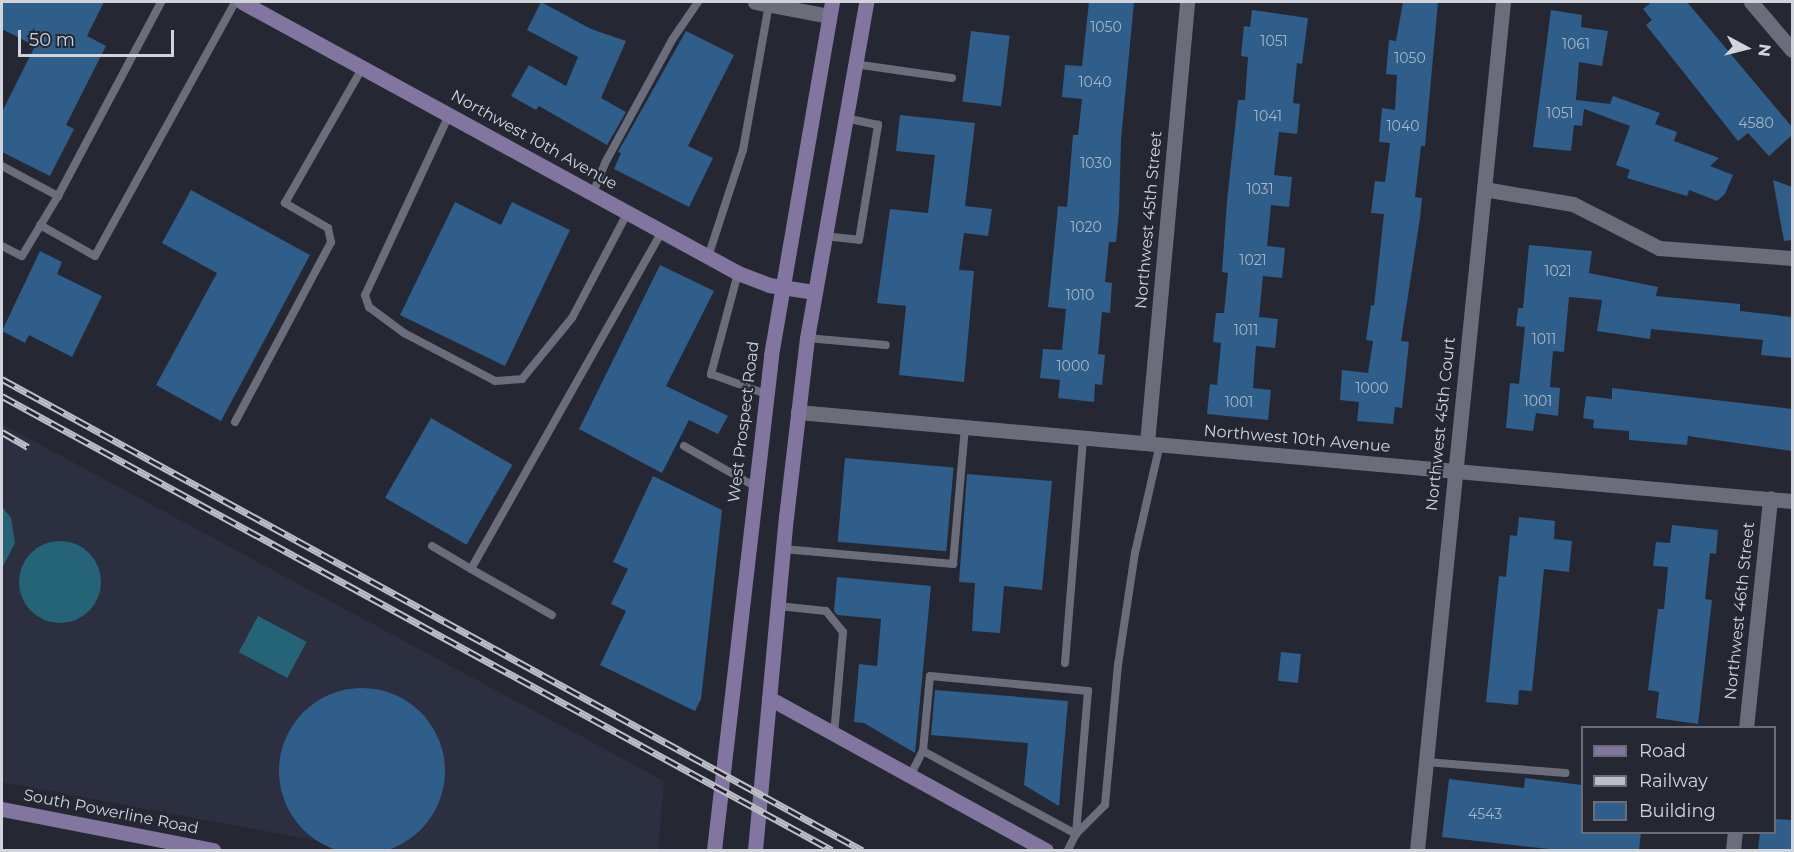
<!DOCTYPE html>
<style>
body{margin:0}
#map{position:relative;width:1794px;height:852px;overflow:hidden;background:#252832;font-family:Montserrat,sans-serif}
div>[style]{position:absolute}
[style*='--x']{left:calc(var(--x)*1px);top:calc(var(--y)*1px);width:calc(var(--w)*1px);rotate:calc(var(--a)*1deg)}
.built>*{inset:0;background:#2b2f3f}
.water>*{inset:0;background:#256476;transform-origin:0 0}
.round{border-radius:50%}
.building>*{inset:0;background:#2e5e89;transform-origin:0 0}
.lane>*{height:8px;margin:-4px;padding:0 4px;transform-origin:4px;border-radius:4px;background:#6b6e7a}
.street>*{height:15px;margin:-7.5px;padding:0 7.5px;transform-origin:7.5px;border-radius:7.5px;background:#6b6e7a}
.secondary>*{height:15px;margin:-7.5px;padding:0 7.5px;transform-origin:7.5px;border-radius:7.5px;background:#8276a0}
.rail>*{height:7px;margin-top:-3.5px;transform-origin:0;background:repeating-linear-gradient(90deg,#252832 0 14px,#bdbfc6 0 28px);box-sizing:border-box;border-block:2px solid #bdbfc6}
span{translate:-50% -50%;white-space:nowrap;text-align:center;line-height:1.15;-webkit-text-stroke:4.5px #252832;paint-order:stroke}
.number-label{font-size:14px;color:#a9b6c6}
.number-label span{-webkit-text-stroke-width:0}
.street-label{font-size:16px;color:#d2d4db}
.frame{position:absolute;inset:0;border:3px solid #d2d4db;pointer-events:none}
.legend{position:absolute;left:1581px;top:726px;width:195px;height:108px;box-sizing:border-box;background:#252832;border:2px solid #6a6d76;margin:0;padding:8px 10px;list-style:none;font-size:18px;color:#d2d4db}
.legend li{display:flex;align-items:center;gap:12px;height:30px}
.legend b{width:30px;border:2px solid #6a6d76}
.north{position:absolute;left:1716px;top:18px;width:60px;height:60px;-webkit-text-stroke:4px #252832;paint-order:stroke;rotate:97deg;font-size:16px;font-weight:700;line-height:24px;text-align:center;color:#d2d4db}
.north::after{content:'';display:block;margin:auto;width:21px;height:27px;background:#d2d4db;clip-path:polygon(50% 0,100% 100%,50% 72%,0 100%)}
.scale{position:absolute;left:18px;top:30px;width:156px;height:27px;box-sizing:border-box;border:3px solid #d2d4db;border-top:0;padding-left:8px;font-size:18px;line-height:21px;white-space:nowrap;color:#d2d4db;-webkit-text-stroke:4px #252832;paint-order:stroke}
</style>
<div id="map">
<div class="built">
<i style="clip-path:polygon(2px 424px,664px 781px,658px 850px,366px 850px,2px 782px)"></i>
</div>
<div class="water">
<i style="clip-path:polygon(2px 507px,11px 518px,15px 543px,2px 568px)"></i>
<i class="round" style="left:19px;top:541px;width:82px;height:82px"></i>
<i style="left:258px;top:616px;width:55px;height:41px;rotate:28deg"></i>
</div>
<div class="building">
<i style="clip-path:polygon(2px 2px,104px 2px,87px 36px,106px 46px,66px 125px,74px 129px,50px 176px,2px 152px,2px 112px,35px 46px,2px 29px)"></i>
<i style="clip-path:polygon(541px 2px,591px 29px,626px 41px,601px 98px,626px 112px,607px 145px,539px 106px,536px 110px,511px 96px,529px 65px,566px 86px,578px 57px,527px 30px)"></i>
<i style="clip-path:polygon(1089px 2px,1134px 2px,1121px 139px,1119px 212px,1116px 242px,1109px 242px,1105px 282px,1112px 283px,1110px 313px,1102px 312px,1098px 354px,1105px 355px,1102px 385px,1095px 384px,1094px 402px,1058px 398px,1060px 380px,1040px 378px,1043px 349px,1062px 350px,1066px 309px,1048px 307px,1058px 206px,1067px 207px,1073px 135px,1078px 135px,1082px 99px,1062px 97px,1065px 65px,1082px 66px)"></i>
<i style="clip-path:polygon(1403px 2px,1438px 2px,1425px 146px,1421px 146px,1415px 197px,1422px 198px,1420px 218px,1401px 341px,1409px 342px,1402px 408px,1395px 407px,1393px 424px,1357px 421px,1359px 402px,1340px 400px,1342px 370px,1368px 373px,1373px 341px,1366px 340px,1371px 305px,1374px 306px,1384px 214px,1371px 213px,1375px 181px,1385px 182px,1390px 143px,1379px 142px,1382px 108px,1395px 110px,1397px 75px,1386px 74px,1389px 40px,1396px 41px)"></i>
<i style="clip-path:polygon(1652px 2px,1687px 2px,1792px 127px,1792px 135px,1769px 156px,1748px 133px,1738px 141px,1646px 25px,1652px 20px,1643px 9px)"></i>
<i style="clip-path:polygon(1252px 10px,1308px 18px,1302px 64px,1297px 63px,1293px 103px,1300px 104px,1297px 134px,1279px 132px,1274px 175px,1292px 177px,1289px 207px,1271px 205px,1267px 246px,1285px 248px,1282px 278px,1263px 276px,1259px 317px,1278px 319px,1275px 348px,1256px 346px,1253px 388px,1271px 390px,1268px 420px,1207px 414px,1210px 384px,1217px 385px,1221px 343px,1213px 342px,1216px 313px,1224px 313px,1228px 273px,1222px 272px,1227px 201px,1238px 100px,1245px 100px,1248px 57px,1241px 56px,1244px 26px,1250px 27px)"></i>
<i style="clip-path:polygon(1551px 10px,1582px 15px,1581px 27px,1608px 31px,1602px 66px,1579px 62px,1576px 100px,1610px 104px,1613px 96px,1660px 113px,1655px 124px,1677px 132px,1674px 141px,1719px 158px,1710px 166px,1733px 175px,1725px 194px,1717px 201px,1689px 190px,1687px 196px,1627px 178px,1630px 170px,1616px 165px,1630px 126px,1584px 109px,1582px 126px,1574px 125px,1571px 151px,1533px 147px)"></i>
<i style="clip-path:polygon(686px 31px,734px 55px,688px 146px,713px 158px,689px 207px,614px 169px,621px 153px,618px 152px)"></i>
<i style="left:971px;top:31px;width:39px;height:71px;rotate:7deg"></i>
<i style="clip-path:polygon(900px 115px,975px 123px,965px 206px,992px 209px,988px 236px,964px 233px,959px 270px,974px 271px,964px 382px,899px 375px,906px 306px,877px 303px,890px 209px,928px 213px,935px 155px,896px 151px)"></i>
<i style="clip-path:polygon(1773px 180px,1792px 187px,1792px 240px,1784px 241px)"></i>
<i style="clip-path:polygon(191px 190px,310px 255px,221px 421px,156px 385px,217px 273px,162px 243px)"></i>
<i style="clip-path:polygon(455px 202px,501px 225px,512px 202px,570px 230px,505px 366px,400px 315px)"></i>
<i style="clip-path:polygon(1529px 245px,1592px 251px,1589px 273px,1658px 287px,1656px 296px,1740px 304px,1740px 311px,1792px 317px,1792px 358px,1761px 355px,1763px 340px,1651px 329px,1650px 339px,1597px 331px,1602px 300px,1569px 297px,1564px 352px,1553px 351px,1550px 387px,1560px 388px,1558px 416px,1536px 413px,1533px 431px,1506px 428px,1510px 383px,1519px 384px,1525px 327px,1516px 326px,1518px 308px,1523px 308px)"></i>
<i style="clip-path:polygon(40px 251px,62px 262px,57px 274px,102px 296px,72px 357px,29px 335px,25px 343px,2px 331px)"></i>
<i style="clip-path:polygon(660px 265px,714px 291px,666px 386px,728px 416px,718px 434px,689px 420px,662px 473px,579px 429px)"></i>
<i style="clip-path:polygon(1612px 388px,1792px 409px,1792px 451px,1688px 436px,1687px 445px,1629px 440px,1629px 431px,1593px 428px,1594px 420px,1583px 418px,1586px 396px,1612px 399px)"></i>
<i style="left:431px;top:418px;width:94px;height:92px;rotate:30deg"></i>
<i style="left:845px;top:458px;width:109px;height:84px;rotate:5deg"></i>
<i style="clip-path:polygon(967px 474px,1052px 481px,1042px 590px,1004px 586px,1000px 633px,972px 631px,975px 583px,959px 582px)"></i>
<i style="clip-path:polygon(653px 476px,722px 510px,701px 699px,695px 711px,600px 665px,626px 611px,611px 604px,628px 569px,613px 562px)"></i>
<i style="clip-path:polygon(1519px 517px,1555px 521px,1554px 539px,1572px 541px,1569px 572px,1544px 569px,1532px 691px,1519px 690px,1518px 705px,1486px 702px,1499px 576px,1506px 577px,1510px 535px,1517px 536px)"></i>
<i style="clip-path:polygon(1672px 525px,1718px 530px,1716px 554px,1710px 553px,1705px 599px,1712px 600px,1698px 724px,1656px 718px,1659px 692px,1648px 690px,1658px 609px,1664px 609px,1668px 567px,1653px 566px,1656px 542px,1670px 543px)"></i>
<i style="clip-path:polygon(837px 577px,931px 586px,915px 753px,864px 723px,854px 722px,859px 664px,877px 666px,881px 619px,837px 615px,834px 611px)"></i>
<i style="left:1281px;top:652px;width:20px;height:29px;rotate:6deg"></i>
<i class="round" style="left:279px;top:688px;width:166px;height:166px"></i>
<i style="clip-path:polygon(935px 690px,1068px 701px,1059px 806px,1024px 785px,1028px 743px,931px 735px)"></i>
<i style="clip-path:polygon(1525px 778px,1582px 785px,1582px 832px,1641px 832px,1639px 850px,1558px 850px,1442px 837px,1449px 779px,1524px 788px)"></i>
<i style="clip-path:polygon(1774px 819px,1792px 820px,1792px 850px,1758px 850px,1760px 832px,1774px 832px)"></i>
</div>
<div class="lane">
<i style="--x:854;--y:64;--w:99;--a:8.1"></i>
<i style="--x:449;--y:115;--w:199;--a:115"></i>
<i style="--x:365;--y:295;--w:13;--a:72"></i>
<i style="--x:369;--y:307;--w:44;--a:36.6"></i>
<i style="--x:404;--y:333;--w:103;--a:27.8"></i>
<i style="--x:495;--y:381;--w:27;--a:-4"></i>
<i style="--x:522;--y:379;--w:79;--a:-50.7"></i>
<i style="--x:572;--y:318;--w:120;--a:-62.2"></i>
<i style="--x:2;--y:166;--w:64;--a:28.2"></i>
<i style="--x:58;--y:196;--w:220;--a:-62"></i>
<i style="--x:593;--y:193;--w:32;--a:-68"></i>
<i style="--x:605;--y:163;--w:140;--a:-61.4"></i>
<i style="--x:672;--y:40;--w:46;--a:-55.6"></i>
<i style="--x:40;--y:225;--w:63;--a:29.4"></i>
<i style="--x:95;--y:256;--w:290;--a:-61.1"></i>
<i style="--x:823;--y:236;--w:36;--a:6"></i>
<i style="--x:859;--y:240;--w:117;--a:-80.6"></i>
<i style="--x:878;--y:125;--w:35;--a:-168"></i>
<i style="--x:2;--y:246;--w:22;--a:27"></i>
<i style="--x:22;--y:256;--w:70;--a:-59"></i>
<i style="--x:708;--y:257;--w:113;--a:-71.9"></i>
<i style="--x:743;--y:150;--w:148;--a:-79.9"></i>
<i style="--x:738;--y:273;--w:105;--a:105"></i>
<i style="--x:711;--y:374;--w:59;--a:20"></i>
<i style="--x:807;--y:338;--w:79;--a:5.1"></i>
<i style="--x:235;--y:422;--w:204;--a:-61.9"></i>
<i style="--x:331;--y:242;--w:14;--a:-102"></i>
<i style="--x:328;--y:228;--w:50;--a:-149.8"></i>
<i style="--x:285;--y:203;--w:157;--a:-60.2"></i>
<i style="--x:684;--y:446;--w:81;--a:29.7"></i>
<i style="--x:432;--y:546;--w:45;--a:30.5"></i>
<i style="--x:471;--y:569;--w:388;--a:-60.5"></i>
<i style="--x:783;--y:549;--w:171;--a:5"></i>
<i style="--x:953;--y:564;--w:137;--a:-85"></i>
<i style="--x:471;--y:569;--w:93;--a:29.6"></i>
<i style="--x:778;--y:606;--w:48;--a:5.9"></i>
<i style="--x:826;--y:611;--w:27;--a:51"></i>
<i style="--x:843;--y:632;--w:102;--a:95"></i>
<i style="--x:1065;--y:663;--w:225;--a:-85.4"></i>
<i style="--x:923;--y:751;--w:75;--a:-84.7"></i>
<i style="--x:930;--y:676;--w:159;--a:5.4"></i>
<i style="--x:1088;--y:691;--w:144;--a:94.8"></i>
<i style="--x:1426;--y:762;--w:140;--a:4.5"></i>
<i style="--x:910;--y:776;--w:28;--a:-63"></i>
<i style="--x:923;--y:751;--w:174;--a:28.5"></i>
<i style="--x:1076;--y:834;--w:18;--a:117"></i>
<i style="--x:1076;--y:834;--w:41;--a:-45"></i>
<i style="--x:1105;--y:805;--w:141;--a:-84.7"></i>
<i style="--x:1118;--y:665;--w:113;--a:-81.4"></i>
<i style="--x:1135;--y:553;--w:112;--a:-77.1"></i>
</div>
<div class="street">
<i style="--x:755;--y:2;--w:75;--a:10.7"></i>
<i style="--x:1751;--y:2;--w:63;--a:49.5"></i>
<i style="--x:1484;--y:189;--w:90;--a:9.6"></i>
<i style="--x:1573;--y:204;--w:97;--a:27.1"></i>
<i style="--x:1659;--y:248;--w:133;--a:4.3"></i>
<i style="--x:798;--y:412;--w:998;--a:5.12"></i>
<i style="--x:1147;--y:443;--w:443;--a:-84.8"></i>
<i style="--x:1746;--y:728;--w:231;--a:-84"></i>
<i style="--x:1417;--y:850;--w:852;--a:-84.21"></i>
<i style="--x:1733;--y:850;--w:18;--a:-84"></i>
</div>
<div class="secondary">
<i style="--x:242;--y:2;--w:565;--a:28.65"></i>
<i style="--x:738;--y:273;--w:33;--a:21"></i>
<i style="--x:769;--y:285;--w:46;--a:8.8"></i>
<i style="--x:769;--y:698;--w:316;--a:28.8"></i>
<i style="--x:2;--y:809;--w:215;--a:11"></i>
<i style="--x:714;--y:850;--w:498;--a:-83.4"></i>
<i style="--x:771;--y:355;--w:358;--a:-80.2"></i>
<i style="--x:755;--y:850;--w:334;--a:-84.7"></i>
<i style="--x:786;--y:517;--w:180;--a:-83.3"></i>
<i style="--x:807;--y:338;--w:341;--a:-80"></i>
</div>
<div class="rail">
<i style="--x:2;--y:379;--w:981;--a:28.71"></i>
<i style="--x:2;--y:396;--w:946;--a:28.68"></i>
<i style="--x:2;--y:432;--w:30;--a:30"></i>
</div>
<div class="number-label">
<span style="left:1106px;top:27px">1050</span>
<span style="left:1274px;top:41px">1051</span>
<span style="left:1576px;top:44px">1061</span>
<span style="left:1410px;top:58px">1050</span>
<span style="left:1095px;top:82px">1040</span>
<span style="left:1560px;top:113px">1051</span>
<span style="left:1268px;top:116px">1041</span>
<span style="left:1756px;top:123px">4580</span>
<span style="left:1403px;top:126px">1040</span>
<span style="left:1096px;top:163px">1030</span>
<span style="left:1260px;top:189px">1031</span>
<span style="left:1086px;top:227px">1020</span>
<span style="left:1253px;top:260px">1021</span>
<span style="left:1558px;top:271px">1021</span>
<span style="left:1080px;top:295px">1010</span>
<span style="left:1246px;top:330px">1011</span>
<span style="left:1544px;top:339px">1011</span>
<span style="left:1073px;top:366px">1000</span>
<span style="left:1372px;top:388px">1000</span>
<span style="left:1538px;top:401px">1001</span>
<span style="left:1239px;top:402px">1001</span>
<span style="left:1485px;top:814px">4543</span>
</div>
<div class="street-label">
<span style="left:534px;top:140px;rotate:29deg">Northwest 10th Avenue</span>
<span style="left:1149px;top:220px;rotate:-85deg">Northwest 45th Street</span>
<span style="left:744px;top:422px;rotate:-83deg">West Prospect Road</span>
<span style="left:1441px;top:424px;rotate:-84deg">Northwest 45th Court</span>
<span style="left:1297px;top:439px;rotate:5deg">Northwest 10th Avenue</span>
<span style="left:1740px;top:611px;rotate:-84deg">Northwest 46th Street</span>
<span style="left:111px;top:812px;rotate:11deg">South Powerline Road</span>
</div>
<div class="frame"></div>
<ul class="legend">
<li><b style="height:8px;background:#8276a0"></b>Road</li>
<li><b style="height:8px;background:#bdbfc6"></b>Railway</li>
<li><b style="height:16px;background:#2e5e89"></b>Building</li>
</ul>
<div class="north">N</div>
<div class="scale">50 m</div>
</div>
